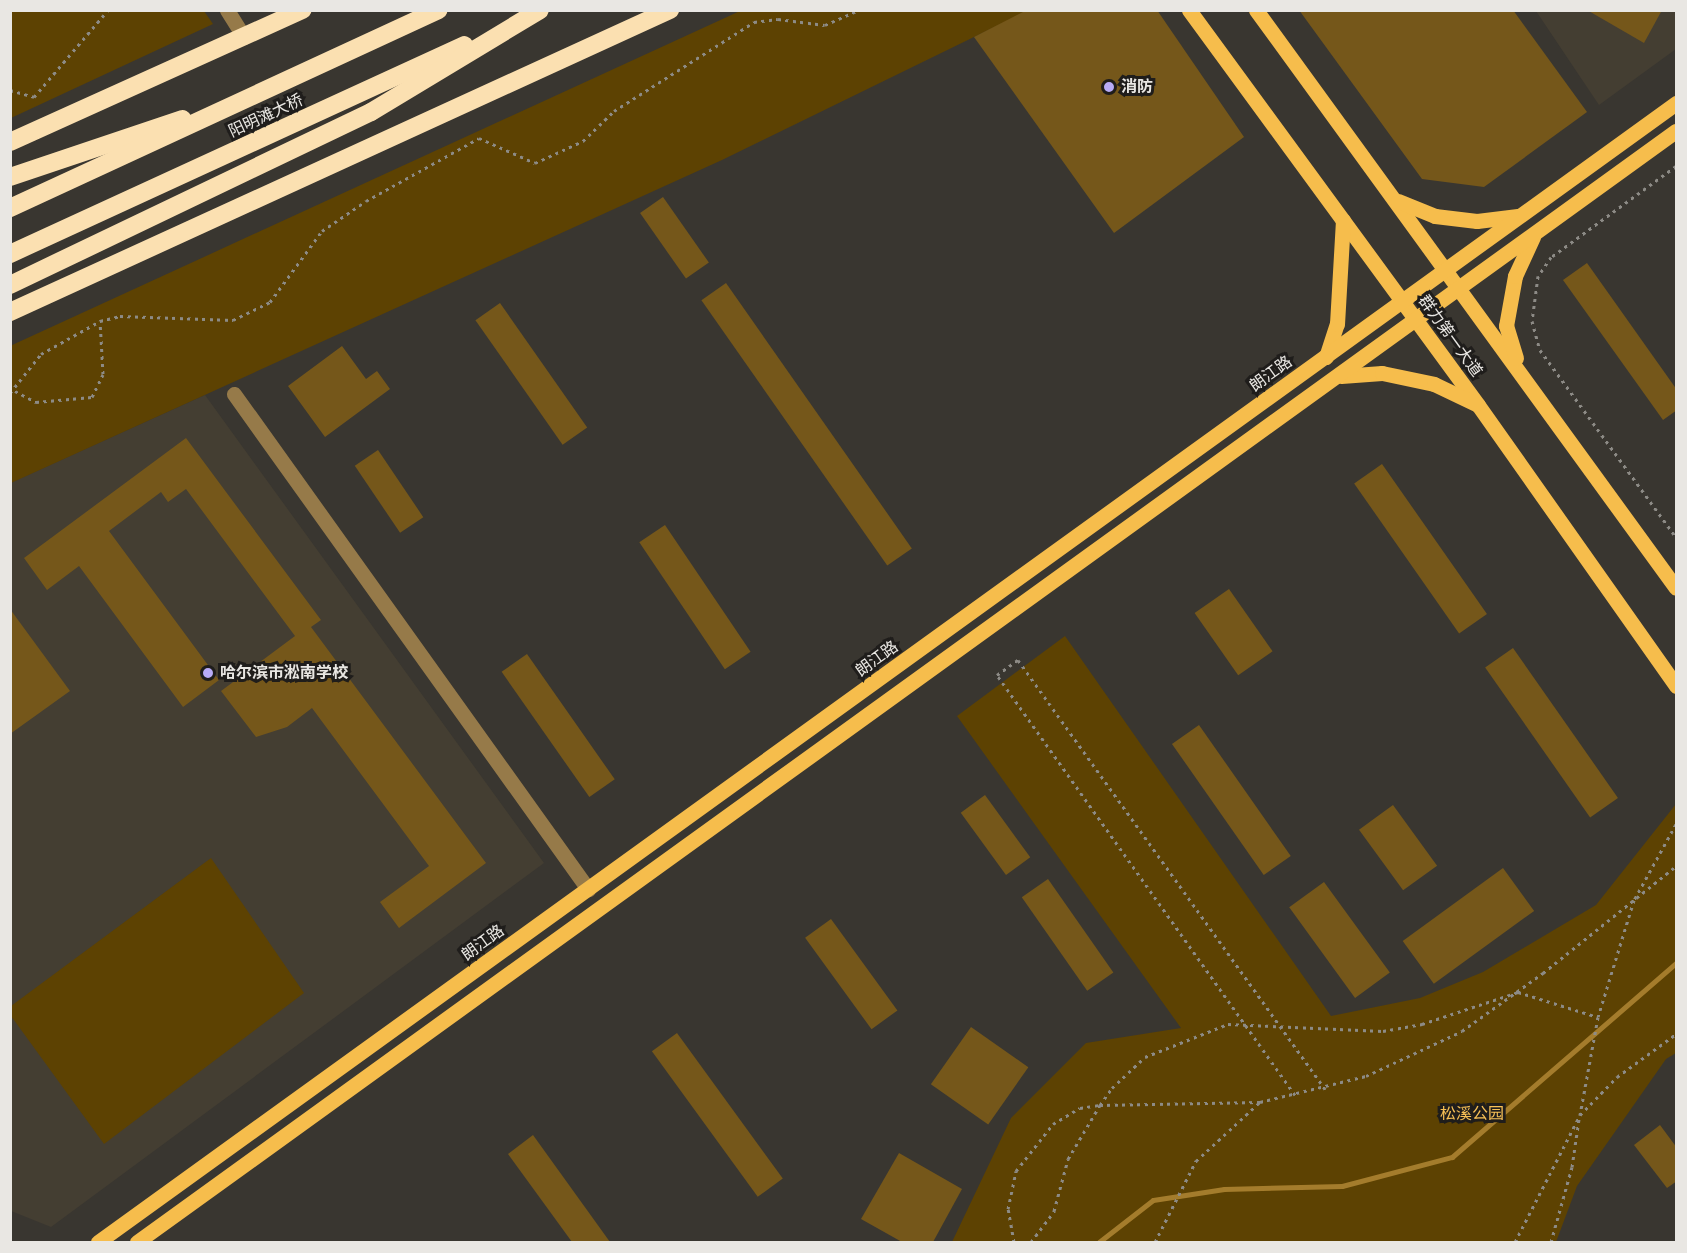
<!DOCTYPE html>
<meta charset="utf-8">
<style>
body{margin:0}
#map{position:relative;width:1687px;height:1253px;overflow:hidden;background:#393630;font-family:Figtree,"Noto Sans SC",sans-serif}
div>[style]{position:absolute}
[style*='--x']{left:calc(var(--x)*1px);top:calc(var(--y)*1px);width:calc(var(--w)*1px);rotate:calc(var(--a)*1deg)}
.built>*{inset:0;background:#443e32}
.green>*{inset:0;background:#5d4202}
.stream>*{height:5px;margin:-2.5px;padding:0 2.5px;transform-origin:2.5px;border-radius:2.5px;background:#a47c2c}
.building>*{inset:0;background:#75571a;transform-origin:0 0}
.path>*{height:3px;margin-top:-1.5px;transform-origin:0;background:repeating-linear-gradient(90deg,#8d8b86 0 3px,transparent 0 7.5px)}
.minor>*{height:15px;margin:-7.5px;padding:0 7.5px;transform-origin:7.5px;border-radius:7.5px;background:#967a49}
.major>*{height:15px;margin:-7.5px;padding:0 7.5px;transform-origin:7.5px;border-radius:7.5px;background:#f6bd4c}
.highway>*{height:18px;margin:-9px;padding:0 9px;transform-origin:9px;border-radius:9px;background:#fbe0b1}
.dots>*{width:16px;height:16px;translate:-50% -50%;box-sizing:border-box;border:3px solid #1f1d1b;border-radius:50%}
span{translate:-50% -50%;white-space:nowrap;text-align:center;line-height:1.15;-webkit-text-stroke:6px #1f1d1b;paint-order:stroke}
.poi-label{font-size:16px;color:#e9e7e3;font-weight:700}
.left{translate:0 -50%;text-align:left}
.street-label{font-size:16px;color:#e9e7e3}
.park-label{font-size:16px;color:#f7c056}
.frame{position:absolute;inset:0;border:12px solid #e9e7e3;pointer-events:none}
</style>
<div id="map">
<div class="built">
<i style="clip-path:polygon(1536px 11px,1676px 11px,1676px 49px,1599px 105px)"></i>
<i style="clip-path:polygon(205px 395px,544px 863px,51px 1227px,11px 1211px,10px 483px)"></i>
</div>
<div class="green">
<i style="clip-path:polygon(10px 11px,204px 11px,213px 24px,11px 118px)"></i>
<i style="clip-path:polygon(740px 11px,1027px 11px,722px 160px,11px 483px,10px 346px)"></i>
<i style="clip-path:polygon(1065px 636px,1331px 1016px,1420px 998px,1483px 972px,1596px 905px,1676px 804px,1676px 1053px,1666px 1059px,1577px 1186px,1556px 1242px,952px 1242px,1011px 1118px,1086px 1043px,1181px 1028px,957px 716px)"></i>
<i style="clip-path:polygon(211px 858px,304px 993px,104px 1144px,11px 1016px,11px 1006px)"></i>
</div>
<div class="stream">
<i style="--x:1099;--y:1242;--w:68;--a:-37.9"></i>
<i style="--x:1153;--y:1200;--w:72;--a:-8.8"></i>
<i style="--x:1224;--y:1189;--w:118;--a:-1.5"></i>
<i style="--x:1342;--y:1186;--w:114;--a:-14.8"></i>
<i style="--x:1452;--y:1157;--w:296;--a:-40.9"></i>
</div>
<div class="building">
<i style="clip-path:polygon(1027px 10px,1157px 10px,1244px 137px,1114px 233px,974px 37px)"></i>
<i style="clip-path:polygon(1299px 10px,1513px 10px,1587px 112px,1484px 187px,1422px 179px)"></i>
<i style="clip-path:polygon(1587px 10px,1662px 10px,1644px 43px)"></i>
<i style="left:663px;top:197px;width:80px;height:28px;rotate:55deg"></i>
<i style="clip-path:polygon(1587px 263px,1677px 390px,1677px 410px,1663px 420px,1563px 280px)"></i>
<i style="left:726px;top:283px;width:324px;height:30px;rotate:55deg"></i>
<i style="left:500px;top:303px;width:152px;height:30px;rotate:55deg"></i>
<i style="clip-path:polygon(342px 346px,366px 379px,377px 371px,390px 389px,325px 437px,288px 386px)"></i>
<i style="clip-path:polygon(186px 438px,321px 620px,311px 627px,486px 863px,399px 928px,380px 902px,429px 866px,312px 708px,287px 727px,256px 737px,221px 691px,295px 636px,186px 489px,168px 502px,161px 492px,109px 531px,219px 680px,183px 707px,79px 566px,47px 590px,24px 558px)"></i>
<i style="left:378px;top:450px;width:81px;height:28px;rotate:56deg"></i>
<i style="left:1382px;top:464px;width:183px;height:34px;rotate:55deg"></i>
<i style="left:665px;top:525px;width:153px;height:31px;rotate:56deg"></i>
<i style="left:1229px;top:589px;width:76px;height:42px;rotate:55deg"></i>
<i style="clip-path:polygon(10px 609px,70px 691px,10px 734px)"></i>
<i style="left:1513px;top:648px;width:183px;height:34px;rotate:55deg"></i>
<i style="left:527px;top:654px;width:153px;height:31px;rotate:55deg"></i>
<i style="left:1199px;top:725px;width:160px;height:33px;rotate:55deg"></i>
<i style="left:985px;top:795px;width:77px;height:30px;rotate:54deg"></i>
<i style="left:1393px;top:805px;width:75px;height:42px;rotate:54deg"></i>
<i style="left:1503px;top:868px;width:53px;height:124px;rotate:54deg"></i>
<i style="left:1048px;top:879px;width:114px;height:32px;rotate:55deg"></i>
<i style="left:1324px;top:882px;width:112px;height:43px;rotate:54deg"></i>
<i style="left:831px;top:919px;width:113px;height:32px;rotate:54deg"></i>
<i style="left:971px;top:1027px;width:70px;height:70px;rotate:35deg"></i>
<i style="left:677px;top:1033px;width:180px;height:31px;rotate:54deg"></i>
<i style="clip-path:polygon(1660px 1125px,1677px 1148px,1677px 1181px,1667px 1188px,1634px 1145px)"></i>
<i style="clip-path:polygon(533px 1135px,610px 1242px,572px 1242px,508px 1154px)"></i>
<i style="clip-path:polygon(899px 1153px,962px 1189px,933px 1242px,902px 1242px,861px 1219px)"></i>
</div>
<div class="path">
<i style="--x:10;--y:90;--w:25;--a:16"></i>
<i style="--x:34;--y:97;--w:114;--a:-49.6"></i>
<i style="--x:1676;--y:166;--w:155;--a:143.9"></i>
<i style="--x:1551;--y:257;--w:23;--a:124"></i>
<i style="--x:1538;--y:276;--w:45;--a:97.6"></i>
<i style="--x:1532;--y:321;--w:30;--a:75"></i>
<i style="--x:1540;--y:350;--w:231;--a:54"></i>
<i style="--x:15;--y:391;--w:24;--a:28"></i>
<i style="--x:36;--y:402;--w:56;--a:-5.1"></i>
<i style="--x:92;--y:397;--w:25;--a:-64"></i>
<i style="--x:103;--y:374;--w:53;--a:-93.2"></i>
<i style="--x:10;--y:393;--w:50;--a:-51.5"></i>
<i style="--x:41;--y:354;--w:68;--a:-29.2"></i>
<i style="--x:100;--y:321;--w:21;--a:-14"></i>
<i style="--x:120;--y:316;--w:113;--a:2"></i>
<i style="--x:233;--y:320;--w:41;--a:-25.9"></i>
<i style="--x:270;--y:302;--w:88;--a:-53.8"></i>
<i style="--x:322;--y:231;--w:53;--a:-34.3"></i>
<i style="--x:366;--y:201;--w:129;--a:-29.1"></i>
<i style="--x:479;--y:138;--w:61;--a:24.1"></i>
<i style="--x:535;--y:163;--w:53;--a:-24.6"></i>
<i style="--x:583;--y:141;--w:43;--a:-44.1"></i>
<i style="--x:614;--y:111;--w:166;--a:-32.4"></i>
<i style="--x:754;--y:22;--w:24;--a:-7"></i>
<i style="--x:778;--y:19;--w:47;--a:7.3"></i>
<i style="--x:825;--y:25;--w:36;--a:-24"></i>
<i style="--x:1676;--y:824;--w:87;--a:118.9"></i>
<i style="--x:1634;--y:900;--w:122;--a:107.1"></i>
<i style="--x:1598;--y:1017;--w:100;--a:100.4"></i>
<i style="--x:1580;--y:1115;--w:53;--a:-45.8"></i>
<i style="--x:1617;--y:1077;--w:73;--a:-36.1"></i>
<i style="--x:1295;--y:1095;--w:515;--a:-125.36"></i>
<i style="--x:997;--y:675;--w:26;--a:-36"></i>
<i style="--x:1018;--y:660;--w:528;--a:54.41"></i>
<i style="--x:1260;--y:1102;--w:160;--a:178.9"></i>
<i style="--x:1100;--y:1105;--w:21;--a:-55"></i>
<i style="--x:1112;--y:1088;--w:45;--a:-43.2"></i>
<i style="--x:1145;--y:1057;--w:89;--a:-21.7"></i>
<i style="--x:1228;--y:1024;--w:155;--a:2.6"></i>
<i style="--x:1383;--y:1031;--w:40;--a:-10"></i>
<i style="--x:1422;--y:1024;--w:101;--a:-18.4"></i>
<i style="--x:1518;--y:992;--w:84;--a:17.4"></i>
<i style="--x:1014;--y:1242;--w:34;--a:-100"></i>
<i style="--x:1008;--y:1209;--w:39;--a:-78"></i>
<i style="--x:1016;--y:1171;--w:60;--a:-51.8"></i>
<i style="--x:1053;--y:1124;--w:31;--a:-31"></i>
<i style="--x:1080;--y:1108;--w:20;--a:-9"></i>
<i style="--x:1031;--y:1242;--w:39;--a:-53"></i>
<i style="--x:1054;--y:1211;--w:54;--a:-74.9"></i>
<i style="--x:1068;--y:1159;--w:63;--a:-59.3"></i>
<i style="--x:1155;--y:1242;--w:91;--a:-63.2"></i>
<i style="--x:1196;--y:1161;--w:87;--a:-42.7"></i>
<i style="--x:1260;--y:1102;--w:109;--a:-13.8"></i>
<i style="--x:1366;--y:1076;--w:106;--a:-25.1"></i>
<i style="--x:1462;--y:1031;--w:100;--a:-35.6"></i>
<i style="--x:1543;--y:973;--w:171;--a:-38.8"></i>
<i style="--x:1515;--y:1242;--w:143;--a:-62.9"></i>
<i style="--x:1551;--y:1242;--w:78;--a:-74.4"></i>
<i style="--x:1572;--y:1167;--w:49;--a:-81.7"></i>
</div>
<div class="minor">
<i style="--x:227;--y:10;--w:32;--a:58"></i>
<i style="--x:234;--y:394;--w:609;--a:54.43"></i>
</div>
<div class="major">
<i style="--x:1189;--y:10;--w:489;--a:53.8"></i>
<i style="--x:1478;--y:405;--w:344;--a:54.8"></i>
<i style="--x:1256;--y:10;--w:714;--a:54"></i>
<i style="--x:1398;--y:201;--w:40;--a:22"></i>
<i style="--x:1435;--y:216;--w:42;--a:6.8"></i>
<i style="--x:1477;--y:221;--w:41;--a:-7"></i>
<i style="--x:1326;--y:357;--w:35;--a:-72"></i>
<i style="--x:1337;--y:324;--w:104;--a:-86.7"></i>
<i style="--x:1516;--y:358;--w:34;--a:-107"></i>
<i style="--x:1506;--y:326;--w:51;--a:-79.8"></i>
<i style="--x:1515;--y:276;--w:43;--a:-65.2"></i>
<i style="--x:1341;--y:376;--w:41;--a:-4.2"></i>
<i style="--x:1382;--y:373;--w:53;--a:11.9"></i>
<i style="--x:1434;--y:384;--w:47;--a:25.5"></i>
<i style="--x:98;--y:1242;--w:1946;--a:-35.82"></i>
<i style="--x:137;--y:1242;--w:1898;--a:-35.83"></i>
</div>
<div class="highway">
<i style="--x:10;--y:142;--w:321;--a:-24.3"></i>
<i style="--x:10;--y:177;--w:182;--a:-18.6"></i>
<i style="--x:10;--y:208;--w:472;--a:-24.8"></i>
<i style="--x:10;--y:254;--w:500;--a:-24.7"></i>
<i style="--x:10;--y:285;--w:400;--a:-25.6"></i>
<i style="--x:371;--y:112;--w:197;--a:-31.1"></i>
<i style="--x:10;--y:312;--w:726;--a:-24.59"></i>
</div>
<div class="dots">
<i style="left:1109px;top:87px;background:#b8abf7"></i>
<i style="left:208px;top:673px;background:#b8abf7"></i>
</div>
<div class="poi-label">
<span class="left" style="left:1121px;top:87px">消防</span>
<span class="left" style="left:220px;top:673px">哈尔滨市淞南学校</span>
</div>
<div class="street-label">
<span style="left:266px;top:116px;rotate:-25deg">阳明滩大桥</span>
<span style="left:1450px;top:336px;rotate:54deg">群力第一大道</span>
<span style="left:1271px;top:374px;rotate:-36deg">朗江路</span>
<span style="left:877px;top:659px;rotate:-36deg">朗江路</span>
<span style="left:483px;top:943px;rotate:-36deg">朗江路</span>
</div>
<div class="park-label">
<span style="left:1472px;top:1114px">松溪公园</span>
</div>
<div class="frame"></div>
</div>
